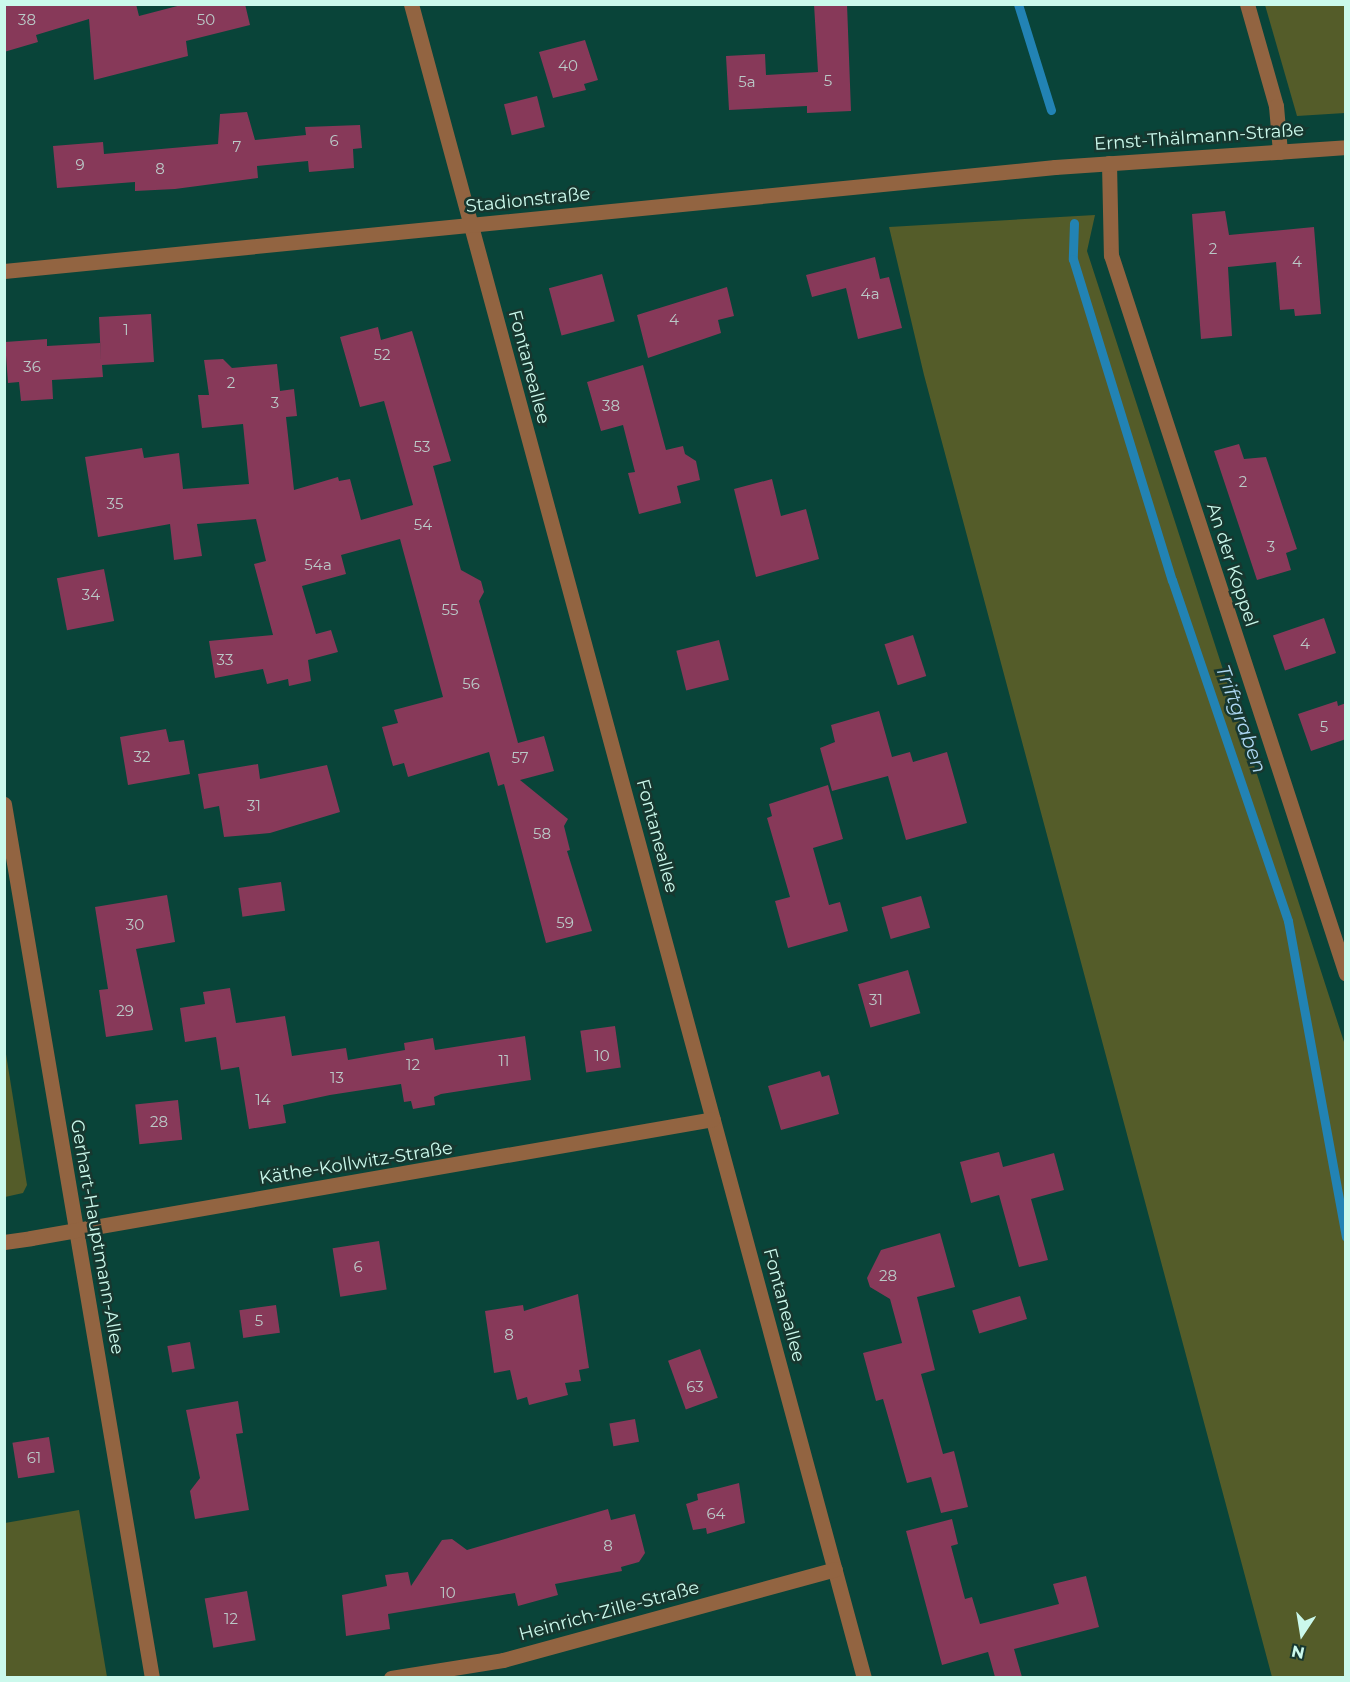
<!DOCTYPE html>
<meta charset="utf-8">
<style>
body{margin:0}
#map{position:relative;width:1350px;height:1682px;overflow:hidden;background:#094439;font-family:Montserrat,sans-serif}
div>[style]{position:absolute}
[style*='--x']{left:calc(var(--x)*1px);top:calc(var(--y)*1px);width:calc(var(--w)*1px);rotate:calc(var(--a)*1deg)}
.green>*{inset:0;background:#545c29}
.stream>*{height:9px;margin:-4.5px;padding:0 4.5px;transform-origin:4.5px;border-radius:4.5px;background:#2283b4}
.building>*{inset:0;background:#873959;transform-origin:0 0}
.service>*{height:15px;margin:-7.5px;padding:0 7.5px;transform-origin:7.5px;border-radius:7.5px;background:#926441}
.minor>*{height:15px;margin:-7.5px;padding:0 7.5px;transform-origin:7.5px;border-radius:7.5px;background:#926441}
.tertiary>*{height:15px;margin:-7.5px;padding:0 7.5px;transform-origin:7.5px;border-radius:7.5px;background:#926441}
span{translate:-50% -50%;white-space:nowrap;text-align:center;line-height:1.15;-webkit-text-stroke:5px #17372f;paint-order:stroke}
.number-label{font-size:15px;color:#bac9c7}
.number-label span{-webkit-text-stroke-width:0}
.street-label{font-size:18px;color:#cbf9ec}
.water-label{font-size:20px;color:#add7f2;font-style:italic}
.frame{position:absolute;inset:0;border:6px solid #cbf9ec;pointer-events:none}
.north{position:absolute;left:1272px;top:1604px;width:60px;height:60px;-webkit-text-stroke:4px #17372f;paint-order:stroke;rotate:192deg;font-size:16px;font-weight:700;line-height:24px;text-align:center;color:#cbf9ec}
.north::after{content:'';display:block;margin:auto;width:21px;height:27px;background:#cbf9ec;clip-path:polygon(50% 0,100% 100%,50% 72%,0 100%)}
</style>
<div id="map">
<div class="green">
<i style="clip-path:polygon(1265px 5px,1345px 5px,1345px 113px,1297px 116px)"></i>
<i style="clip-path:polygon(1095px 215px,1087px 251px,1345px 1045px,1345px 1677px,1272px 1677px,924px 375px,889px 227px)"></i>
<i style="clip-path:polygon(5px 1048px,27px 1185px,23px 1193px,5px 1197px)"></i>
<i style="clip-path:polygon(79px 1510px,107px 1677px,5px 1677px,5px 1523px)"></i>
</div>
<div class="stream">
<i style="--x:1018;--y:4;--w:111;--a:72.7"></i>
<i style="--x:1074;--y:223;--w:36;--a:92"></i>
<i style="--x:1073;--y:259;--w:336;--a:72.9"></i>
<i style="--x:1172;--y:580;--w:360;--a:71.2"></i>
<i style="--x:1288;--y:921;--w:321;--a:79.6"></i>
</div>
<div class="building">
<i style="clip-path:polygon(4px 4px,136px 4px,139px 16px,185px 4px,245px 4px,250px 25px,186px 41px,188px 56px,94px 80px,89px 19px,36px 35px,38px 42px,4px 52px)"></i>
<i style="clip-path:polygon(814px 4px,847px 4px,851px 111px,807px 113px,807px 106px,729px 110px,726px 56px,765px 54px,766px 75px,818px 72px)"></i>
<i style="clip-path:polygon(585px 40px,598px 80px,584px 84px,586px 90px,553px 98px,539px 52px)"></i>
<i style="left:537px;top:96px;width:32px;height:34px;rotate:76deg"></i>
<i style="clip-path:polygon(247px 112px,255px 140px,306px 135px,305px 127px,360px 125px,362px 148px,353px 149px,354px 168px,309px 172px,308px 161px,257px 166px,258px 178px,175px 189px,135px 191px,135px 182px,57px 188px,53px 146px,103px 142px,104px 154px,218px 144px,220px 114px)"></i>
<i style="clip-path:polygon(1225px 211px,1229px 235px,1314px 227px,1321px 314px,1295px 316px,1294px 309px,1280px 310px,1276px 262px,1228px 267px,1232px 336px,1201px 339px,1192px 214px)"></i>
<i style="clip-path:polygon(875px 257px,880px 279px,889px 277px,902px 328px,858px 339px,846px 288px,812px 297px,806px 275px)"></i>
<i style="left:602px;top:274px;width:49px;height:55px;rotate:75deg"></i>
<i style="clip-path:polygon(727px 287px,734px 316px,718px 320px,721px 333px,648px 358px,637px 315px)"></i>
<i style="clip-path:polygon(151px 314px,154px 362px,102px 365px,103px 377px,52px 380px,53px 399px,21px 401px,19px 382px,8px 383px,5px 342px,47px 339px,47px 346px,100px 343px,101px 363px,99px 317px)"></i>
<i style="clip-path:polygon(378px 327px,381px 340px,412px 331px,451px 461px,433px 466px,461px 570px,481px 581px,484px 592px,479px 601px,518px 743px,544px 736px,554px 771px,520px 780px,568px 819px,564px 826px,570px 850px,567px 851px,592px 931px,546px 943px,504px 784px,498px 786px,489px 752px,408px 777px,404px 763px,393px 766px,382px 727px,398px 723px,394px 710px,443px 697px,400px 539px,341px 555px,346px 574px,302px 586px,316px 634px,331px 630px,338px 652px,308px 660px,311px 681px,289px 686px,288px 679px,267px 684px,263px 669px,215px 678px,209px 641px,273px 635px,254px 564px,266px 561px,256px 519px,197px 524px,202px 556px,174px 560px,170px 524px,98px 537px,85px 457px,142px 448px,144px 458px,179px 453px,183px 489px,249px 484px,243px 424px,202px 428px,198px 395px,209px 395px,204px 360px,223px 359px,232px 368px,277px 364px,280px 391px,294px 389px,297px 416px,286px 417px,294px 490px,338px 477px,339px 481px,350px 479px,361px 520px,413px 505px,384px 401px,360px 407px,340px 337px)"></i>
<i style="clip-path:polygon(643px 365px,666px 450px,683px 446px,685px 454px,696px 461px,700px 480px,677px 486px,681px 503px,639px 514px,628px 473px,635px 472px,623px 425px,601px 431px,587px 382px)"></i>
<i style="clip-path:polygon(1239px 444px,1244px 459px,1266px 457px,1297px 549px,1286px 553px,1291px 570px,1257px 580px,1214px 451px)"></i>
<i style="clip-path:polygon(772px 479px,781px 516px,806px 509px,819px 559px,756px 577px,734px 489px)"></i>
<i style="left:104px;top:569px;width:53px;height:48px;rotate:79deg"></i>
<i style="left:1324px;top:618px;width:37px;height:54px;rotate:71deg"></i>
<i style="left:913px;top:635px;width:43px;height:30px;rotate:72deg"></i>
<i style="left:719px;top:640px;width:41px;height:44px;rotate:76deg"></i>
<i style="clip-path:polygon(1337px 701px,1338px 706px,1346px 703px,1346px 739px,1311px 751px,1298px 714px)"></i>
<i style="clip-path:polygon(879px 711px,892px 757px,910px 752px,913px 762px,947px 752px,967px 823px,906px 840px,888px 776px,832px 791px,820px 748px,835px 742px,831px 725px)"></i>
<i style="clip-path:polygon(166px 729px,169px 742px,184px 740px,190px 774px,128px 785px,120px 737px)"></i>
<i style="clip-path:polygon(258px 764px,260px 779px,327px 765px,340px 812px,270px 833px,224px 837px,219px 806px,204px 809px,198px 774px)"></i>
<i style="clip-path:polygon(828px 785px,843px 839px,813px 848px,829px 905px,840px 902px,848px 931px,788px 948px,775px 901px,790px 897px,767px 818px,772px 816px,769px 804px)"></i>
<i style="left:281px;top:882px;width:29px;height:43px;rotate:82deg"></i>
<i style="clip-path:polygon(167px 895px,175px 942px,136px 949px,153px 1030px,106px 1037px,99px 990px,108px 989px,95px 907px)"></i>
<i style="left:921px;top:896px;width:33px;height:41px;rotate:74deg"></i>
<i style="left:908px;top:970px;width:45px;height:52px;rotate:74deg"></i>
<i style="clip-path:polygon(230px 988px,236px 1023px,285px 1016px,292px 1056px,346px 1048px,348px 1060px,405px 1050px,404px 1043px,433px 1038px,435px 1050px,525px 1036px,531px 1080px,441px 1094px,434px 1097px,435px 1105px,413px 1109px,411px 1101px,404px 1102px,401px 1084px,330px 1095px,283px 1105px,286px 1123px,249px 1129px,239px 1067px,221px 1070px,216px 1037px,185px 1042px,180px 1008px,205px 1004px,203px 992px)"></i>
<i style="left:615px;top:1026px;width:42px;height:35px;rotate:82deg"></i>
<i style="clip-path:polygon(820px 1071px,822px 1077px,829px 1075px,839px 1114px,781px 1130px,768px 1086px)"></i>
<i style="left:178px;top:1100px;width:40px;height:43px;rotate:84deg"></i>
<i style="clip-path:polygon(999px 1152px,1003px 1167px,1054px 1153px,1064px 1190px,1031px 1199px,1048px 1260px,1019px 1267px,999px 1195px,971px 1203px,960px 1162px)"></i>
<i style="clip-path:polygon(940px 1233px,955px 1287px,917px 1297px,935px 1370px,921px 1374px,943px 1454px,954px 1451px,968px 1507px,941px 1513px,931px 1477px,907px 1483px,883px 1399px,876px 1401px,863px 1353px,902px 1343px,890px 1299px,870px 1287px,867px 1278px,881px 1250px)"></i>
<i style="left:379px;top:1241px;width:49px;height:47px;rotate:81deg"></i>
<i style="clip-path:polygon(578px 1294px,589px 1368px,579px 1370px,581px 1381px,565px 1383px,568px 1395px,529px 1405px,527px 1397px,517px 1400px,510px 1370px,494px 1373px,485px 1311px,523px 1305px,524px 1311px)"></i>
<i style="left:1020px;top:1296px;width:24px;height:50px;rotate:73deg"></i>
<i style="left:276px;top:1305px;width:28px;height:37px;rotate:82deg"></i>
<i style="left:190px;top:1342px;width:27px;height:23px;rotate:80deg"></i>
<i style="left:700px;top:1349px;width:52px;height:34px;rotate:70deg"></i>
<i style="clip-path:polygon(238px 1401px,243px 1433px,236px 1434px,249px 1510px,195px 1519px,190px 1491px,200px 1478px,186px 1410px)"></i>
<i style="left:635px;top:1419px;width:23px;height:26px;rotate:80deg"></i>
<i style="left:49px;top:1437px;width:36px;height:37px;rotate:81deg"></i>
<i style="clip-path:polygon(739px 1483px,745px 1523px,707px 1534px,706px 1528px,693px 1530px,686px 1504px,698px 1500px,697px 1494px)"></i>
<i style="clip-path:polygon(608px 1509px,611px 1520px,635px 1514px,645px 1553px,639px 1562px,621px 1567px,622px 1571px,555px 1584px,558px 1595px,518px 1606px,515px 1593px,388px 1614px,390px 1629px,346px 1636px,342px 1595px,387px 1586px,385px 1575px,408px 1572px,411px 1586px,442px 1540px,452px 1539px,467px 1550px)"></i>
<i style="clip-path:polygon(952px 1519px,958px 1544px,951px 1546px,965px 1599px,972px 1597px,980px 1624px,1059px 1604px,1053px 1584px,1086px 1576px,1099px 1627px,1014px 1649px,1022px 1677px,995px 1677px,988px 1652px,942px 1665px,906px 1531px)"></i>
<i style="left:247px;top:1591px;width:50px;height:43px;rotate:80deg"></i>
</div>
<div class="service">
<i style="--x:4;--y:1242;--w:27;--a:-8"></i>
</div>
<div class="minor">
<i style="--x:411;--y:4;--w:1734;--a:74.86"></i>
<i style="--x:1247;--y:4;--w:106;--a:74.1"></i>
<i style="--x:1276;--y:106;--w:46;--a:85"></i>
<i style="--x:1109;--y:163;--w:92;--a:88.8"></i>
<i style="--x:1111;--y:255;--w:756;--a:71.9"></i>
<i style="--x:4;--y:804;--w:886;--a:80.39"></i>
<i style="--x:31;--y:1238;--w:692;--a:-9.9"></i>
<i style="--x:391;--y:1678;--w:113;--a:-9.1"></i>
<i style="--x:503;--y:1660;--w:344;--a:-15.3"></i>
</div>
<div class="tertiary">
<i style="--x:4;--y:271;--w:1056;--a:-5.65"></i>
<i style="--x:1055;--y:167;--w:292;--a:-3.9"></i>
</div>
<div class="number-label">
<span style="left:27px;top:20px">38</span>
<span style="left:206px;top:20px">50</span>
<span style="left:568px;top:66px">40</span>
<span style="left:828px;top:81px">5</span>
<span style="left:747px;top:82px">5a</span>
<span style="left:334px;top:141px">6</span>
<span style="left:237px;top:147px">7</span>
<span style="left:80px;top:165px">9</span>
<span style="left:160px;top:169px">8</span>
<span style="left:1213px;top:249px">2</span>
<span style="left:1297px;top:262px">4</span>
<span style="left:870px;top:294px">4a</span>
<span style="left:674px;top:320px">4</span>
<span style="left:126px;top:330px">1</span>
<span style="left:382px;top:355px">52</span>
<span style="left:32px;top:367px">36</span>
<span style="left:231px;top:383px">2</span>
<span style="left:275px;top:403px">3</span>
<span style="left:611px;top:406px">38</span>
<span style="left:422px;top:447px">53</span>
<span style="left:1243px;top:482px">2</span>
<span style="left:115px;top:504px">35</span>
<span style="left:423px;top:525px">54</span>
<span style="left:1271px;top:547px">3</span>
<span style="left:318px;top:565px">54a</span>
<span style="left:91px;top:595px">34</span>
<span style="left:450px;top:610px">55</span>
<span style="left:1305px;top:644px">4</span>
<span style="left:225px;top:660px">33</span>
<span style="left:471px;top:684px">56</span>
<span style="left:1324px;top:727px">5</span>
<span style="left:142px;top:757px">32</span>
<span style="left:520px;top:758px">57</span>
<span style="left:254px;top:806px">31</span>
<span style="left:542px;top:834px">58</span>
<span style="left:565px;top:923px">59</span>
<span style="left:135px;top:925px">30</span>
<span style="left:876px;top:1000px">31</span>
<span style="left:125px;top:1011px">29</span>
<span style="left:602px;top:1056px">10</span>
<span style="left:504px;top:1061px">11</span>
<span style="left:413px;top:1065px">12</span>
<span style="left:337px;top:1078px">13</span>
<span style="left:263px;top:1100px">14</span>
<span style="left:159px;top:1122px">28</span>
<span style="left:358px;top:1267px">6</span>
<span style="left:888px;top:1276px">28</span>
<span style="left:259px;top:1321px">5</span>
<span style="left:509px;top:1335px">8</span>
<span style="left:695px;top:1387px">63</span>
<span style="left:34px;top:1458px">61</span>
<span style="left:716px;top:1514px">64</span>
<span style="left:608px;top:1546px">8</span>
<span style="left:448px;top:1593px">10</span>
<span style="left:231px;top:1619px">12</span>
</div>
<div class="street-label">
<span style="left:1199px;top:137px;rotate:-4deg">Ernst-Thälmann-Straße</span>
<span style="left:528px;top:200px;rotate:-6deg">Stadionstraße</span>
<span style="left:529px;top:367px;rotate:75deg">Fontaneallee</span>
<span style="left:1232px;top:565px;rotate:72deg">An der Koppel</span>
<span style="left:657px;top:836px;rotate:75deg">Fontaneallee</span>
<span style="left:356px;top:1163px;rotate:-9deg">Käthe-Kollwitz-Straße</span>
<span style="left:97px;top:1237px;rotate:80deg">Gerhart-Hauptmann-Allee</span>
<span style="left:784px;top:1305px;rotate:75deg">Fontaneallee</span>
<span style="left:609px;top:1611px;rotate:-15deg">Heinrich-Zille-Straße</span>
</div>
<div class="water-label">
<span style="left:1241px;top:719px;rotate:70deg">Triftgraben</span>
</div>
<div class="frame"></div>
<div class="north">N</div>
</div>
